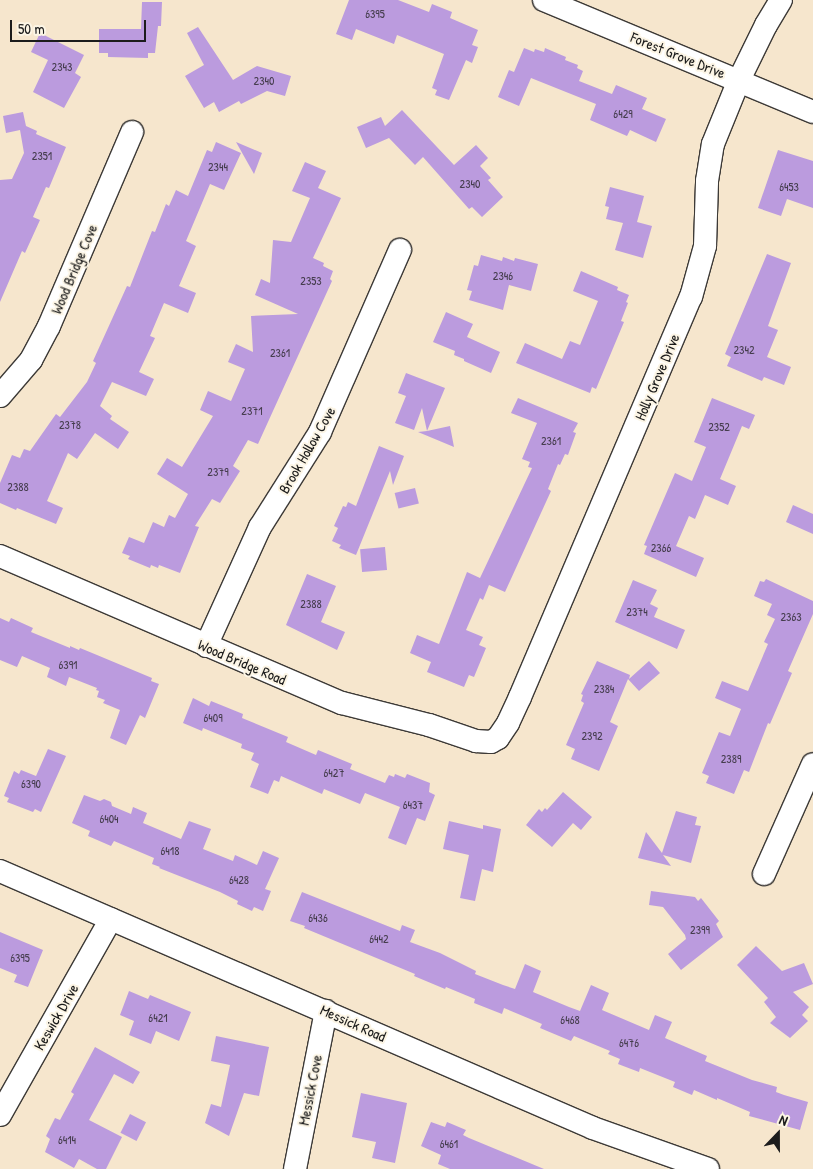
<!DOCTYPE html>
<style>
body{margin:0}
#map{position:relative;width:813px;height:1169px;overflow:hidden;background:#f6e6cd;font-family:"Patrick Hand",sans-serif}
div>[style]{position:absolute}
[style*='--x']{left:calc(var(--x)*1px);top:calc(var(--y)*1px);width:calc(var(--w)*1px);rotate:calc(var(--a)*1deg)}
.building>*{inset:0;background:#bb9bde;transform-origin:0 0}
.roads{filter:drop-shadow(1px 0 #3d3a37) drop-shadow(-1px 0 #3d3a37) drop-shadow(0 1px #3d3a37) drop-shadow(0 -1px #3d3a37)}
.minor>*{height:22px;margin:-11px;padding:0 11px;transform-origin:11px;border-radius:11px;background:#fff}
span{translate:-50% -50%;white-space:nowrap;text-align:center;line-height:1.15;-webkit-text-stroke:4px #fcf5e5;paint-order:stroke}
.number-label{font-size:12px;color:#443c4c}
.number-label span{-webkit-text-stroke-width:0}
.street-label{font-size:15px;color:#1c1c1c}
.north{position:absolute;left:753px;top:1109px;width:50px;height:50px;-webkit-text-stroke:4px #fcf5e5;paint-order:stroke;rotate:22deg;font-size:14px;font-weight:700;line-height:20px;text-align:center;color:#1c1c1c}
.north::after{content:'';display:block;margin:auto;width:18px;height:22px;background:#1c1c1c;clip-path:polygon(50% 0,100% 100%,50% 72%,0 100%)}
.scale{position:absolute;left:10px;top:20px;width:136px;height:22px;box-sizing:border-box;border:2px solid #1c1c1c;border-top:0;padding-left:6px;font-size:15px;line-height:18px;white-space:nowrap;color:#1c1c1c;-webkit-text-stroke:4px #fcf5e5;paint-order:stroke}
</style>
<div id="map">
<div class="building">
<i style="clip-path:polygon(349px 0,398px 0,429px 12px,432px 4px,452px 12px,450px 18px,478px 30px,472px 45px,478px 47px,472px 63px,466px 60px,449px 100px,435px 95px,437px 90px,432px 88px,444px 54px,397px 35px,394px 44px,356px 29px,352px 40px,336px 34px)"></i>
<i style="clip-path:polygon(142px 2px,162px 2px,161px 26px,158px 26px,155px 53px,148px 53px,148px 58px,108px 57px,108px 53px,99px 53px,99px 29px,141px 29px)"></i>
<i style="clip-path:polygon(198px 27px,233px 80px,257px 66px,291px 76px,285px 96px,267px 91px,241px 104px,239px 101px,219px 112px,214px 102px,204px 108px,185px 76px,204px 65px,187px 33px)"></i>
<i style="clip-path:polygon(40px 33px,84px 55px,75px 73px,81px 77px,64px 108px,33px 92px,48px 60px,31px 52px)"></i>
<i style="clip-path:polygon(524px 48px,534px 52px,535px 49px,544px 52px,545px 48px,566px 57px,565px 60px,578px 65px,577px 68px,583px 71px,579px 81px,612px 94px,616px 85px,647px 98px,642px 109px,666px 119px,656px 142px,630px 130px,627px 136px,590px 120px,596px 104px,531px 78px,519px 106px,498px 97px,509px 70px,514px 72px)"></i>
<i style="clip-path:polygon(402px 110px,454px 165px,476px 145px,488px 158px,480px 166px,491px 178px,488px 180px,503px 197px,482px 217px,472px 207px,469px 209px,423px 157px,415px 165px,389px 138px,366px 148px,357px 127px,381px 117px,385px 126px)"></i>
<i style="clip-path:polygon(23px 112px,26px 126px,37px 131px,36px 134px,66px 147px,49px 188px,46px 187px,33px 217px,40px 220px,25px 253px,22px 251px,0 302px,0 180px,12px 179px,24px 153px,20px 130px,6px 133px,3px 116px)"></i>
<i style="clip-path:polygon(216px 142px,241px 153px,224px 190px,210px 184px,186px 241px,196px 246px,179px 286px,196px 293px,188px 313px,164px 303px,150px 336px,155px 338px,139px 372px,154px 379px,146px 396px,112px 382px,100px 406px,112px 416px,110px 419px,129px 432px,118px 449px,95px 433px,77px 459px,68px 453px,47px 501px,63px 508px,56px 524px,17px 508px,16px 510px,0 503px,0 483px,12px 455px,20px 458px,24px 449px,30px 451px,56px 414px,60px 417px,87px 382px,96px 363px,93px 361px,127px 286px,130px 287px,152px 231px,155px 232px,166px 204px,169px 206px,176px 190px,188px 196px,207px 150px,212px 152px)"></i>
<i style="clip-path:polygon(236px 142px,262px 153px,254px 174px)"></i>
<i style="clip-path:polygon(778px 150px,813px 161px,813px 208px,787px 199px,781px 216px,758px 208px)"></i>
<i style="clip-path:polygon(305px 162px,326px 171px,318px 188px,341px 198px,313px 258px,324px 263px,323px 266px,333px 271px,330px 279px,332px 281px,258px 444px,248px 440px,233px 466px,240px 471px,220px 503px,212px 499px,195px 526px,199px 527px,180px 573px,159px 565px,158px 568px,151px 565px,150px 568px,128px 559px,130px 556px,122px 553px,129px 537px,144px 543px,153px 522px,164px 527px,169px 515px,175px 518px,188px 494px,157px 474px,167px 458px,182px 467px,213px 416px,200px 410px,208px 391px,231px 401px,245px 369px,228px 362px,236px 344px,253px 352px,251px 316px,298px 314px,255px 295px,261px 279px,270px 283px,273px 240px,291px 242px,310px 198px,292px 191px)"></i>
<i style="clip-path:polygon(610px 187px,644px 196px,637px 222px,652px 226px,643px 258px,615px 250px,623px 223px,606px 219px,609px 207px,605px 206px)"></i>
<i style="clip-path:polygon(767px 254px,791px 263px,768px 326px,778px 330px,767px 357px,791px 367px,784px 385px,764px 377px,762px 381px,727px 366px,731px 357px,725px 354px)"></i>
<i style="clip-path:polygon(481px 255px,502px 261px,503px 257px,514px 261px,515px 258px,538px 264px,531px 291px,509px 285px,503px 310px,469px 300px,472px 291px,467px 290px,474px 265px,478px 266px)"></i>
<i style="clip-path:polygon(581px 271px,618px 287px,617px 290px,629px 295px,626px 302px,628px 303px,621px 321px,624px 322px,596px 389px,592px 387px,590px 393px,516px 363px,525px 343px,562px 359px,570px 341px,580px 345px,598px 301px,573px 291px)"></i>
<i style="clip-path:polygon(446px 312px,473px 324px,467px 337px,500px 352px,491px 373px,464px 361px,464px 359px,454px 355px,455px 351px,433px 342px)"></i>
<i style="clip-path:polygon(406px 373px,445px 388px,427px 431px,450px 426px,454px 447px,418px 432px,427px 431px,422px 408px,414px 430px,395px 423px,406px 396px,398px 393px)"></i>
<i style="clip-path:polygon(518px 398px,578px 423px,573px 432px,576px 433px,568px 455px,565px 454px,560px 465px,558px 464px,548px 489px,551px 491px,505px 592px,489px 585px,483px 600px,480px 598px,466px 630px,483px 637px,479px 645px,486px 648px,474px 677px,469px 675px,464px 687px,427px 672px,431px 662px,410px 653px,417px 635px,439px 644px,467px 572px,480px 578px,532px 468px,528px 467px,530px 462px,522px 459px,537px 423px,511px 413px)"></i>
<i style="clip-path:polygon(712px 398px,755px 415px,749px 429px,742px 426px,720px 479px,736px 486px,728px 505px,705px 495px,695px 519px,689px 516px,676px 546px,704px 558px,696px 577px,644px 554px,647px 546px,644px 545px,675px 473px,692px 481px,706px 447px,694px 442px)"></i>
<i style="clip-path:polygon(379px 446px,404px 456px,393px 485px,390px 471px,356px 555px,339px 548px,341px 545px,332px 541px,338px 528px,334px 526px,343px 506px,346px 507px,348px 502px,356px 506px)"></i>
<i style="left:415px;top:488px;width:16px;height:21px;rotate:76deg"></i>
<i style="clip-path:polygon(793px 505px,813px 514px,813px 534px,786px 522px)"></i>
<i style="left:385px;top:547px;width:23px;height:25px;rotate:85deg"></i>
<i style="clip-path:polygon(307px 574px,336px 586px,321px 622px,345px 632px,337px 650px,286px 625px)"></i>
<i style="clip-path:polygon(766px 579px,813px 601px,813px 614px,788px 671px,792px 673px,770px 724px,768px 723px,749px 772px,744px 770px,734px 794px,706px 783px,709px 776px,702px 773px,719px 732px,730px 736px,741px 709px,715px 698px,722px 681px,748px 691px,768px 644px,764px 642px,775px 619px,767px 615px,772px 604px,754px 596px,760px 581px,764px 582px)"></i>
<i style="clip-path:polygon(633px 580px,657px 590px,650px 604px,658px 608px,654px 617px,685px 630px,677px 649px,615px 622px)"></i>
<i style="clip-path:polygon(0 618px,9px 622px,11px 618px,33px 628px,31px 632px,70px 648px,70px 646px,79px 650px,80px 648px,97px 655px,152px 678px,151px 681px,159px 684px,145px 718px,140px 715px,126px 745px,110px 738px,120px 710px,103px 703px,105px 700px,97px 697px,99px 691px,96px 690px,97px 688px,69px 677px,66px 686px,47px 677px,50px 668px,22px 656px,17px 667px,0 660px)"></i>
<i style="clip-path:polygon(597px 661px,630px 675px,629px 679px,649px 661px,660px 673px,639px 691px,628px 679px,610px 722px,618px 726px,599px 771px,571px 759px,575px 749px,566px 745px,584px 703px,581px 701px,583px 695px,581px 694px)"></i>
<i style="clip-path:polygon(193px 698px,209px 706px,211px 701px,243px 714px,242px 718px,288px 737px,286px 742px,316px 755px,318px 750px,352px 764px,350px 769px,385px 783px,389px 775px,394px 777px,395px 774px,405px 778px,407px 774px,430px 783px,429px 792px,435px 795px,425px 821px,417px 818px,406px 845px,388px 838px,400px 807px,365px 793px,360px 804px,324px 789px,322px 794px,281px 776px,279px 782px,274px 780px,268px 794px,250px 787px,259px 764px,251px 760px,254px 753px,241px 748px,242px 744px,203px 728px,202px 731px,183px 723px)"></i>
<i style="clip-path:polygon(48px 749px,66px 756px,41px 812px,35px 809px,33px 812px,7px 802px,9px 798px,4px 796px,14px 771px,19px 774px,21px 770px,36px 776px)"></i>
<i style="clip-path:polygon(563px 792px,592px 817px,581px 830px,573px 823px,552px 847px,526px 825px,539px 809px,542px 812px,545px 808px,547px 810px)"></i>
<i style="clip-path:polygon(84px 795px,100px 801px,104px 799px,111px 802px,112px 806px,131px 814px,133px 807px,147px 813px,143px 823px,181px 839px,189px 821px,211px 829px,203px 849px,233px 861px,235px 855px,257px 865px,263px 851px,279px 858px,265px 889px,271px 891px,263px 911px,254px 907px,252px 911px,237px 904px,238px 901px,220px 892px,159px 868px,160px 867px,152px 864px,154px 858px,114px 841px,111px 846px,88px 836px,90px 831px,72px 823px)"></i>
<i style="clip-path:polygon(676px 811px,697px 817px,695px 825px,701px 826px,691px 863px,663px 855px,671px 866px,638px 858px,646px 832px,662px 853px)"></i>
<i style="clip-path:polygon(449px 821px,483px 829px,483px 825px,501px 829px,493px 872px,482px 869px,475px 901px,460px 898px,469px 855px,443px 849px)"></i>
<i style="clip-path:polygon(651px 891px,695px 897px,698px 901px,701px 898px,719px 921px,716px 924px,723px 937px,681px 970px,668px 954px,686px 939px,685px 935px,663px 907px,649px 905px)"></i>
<i style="clip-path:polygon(302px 892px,400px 931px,402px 925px,415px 930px,410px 942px,440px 953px,476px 971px,475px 974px,503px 985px,515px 989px,525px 964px,541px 971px,533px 992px,569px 1007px,580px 1011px,591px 985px,609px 993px,602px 1010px,649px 1030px,655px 1015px,672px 1022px,665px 1038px,707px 1056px,705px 1061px,752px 1080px,777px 1087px,776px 1092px,784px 1095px,808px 1102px,800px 1130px,749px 1116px,750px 1112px,717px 1098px,717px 1100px,694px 1090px,692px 1095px,673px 1087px,675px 1082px,640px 1068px,639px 1072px,618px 1064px,620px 1059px,608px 1054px,610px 1051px,574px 1036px,571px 1041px,540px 1028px,542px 1024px,504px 1008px,502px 1014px,474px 1003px,475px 999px,446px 987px,445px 989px,414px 976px,415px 974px,304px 928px,305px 926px,290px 921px)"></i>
<i style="clip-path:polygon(0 932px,43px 950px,28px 987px,14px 982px,17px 975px,0 968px)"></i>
<i style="clip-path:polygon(756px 946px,782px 971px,804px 963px,813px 984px,793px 992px,809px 1007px,802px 1015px,808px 1021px,790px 1038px,770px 1023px,776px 1017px,764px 1002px,768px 998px,737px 965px)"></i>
<i style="clip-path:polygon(129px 991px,148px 999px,150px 995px,191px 1012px,179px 1041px,156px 1031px,151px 1044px,129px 1035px,134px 1021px,120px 1015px)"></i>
<i style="clip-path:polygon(216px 1036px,269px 1047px,259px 1096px,244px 1093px,229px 1136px,205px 1123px,211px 1104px,221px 1107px,230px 1065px,211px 1061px)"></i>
<i style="clip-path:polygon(95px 1047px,140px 1072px,133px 1084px,114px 1074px,89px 1120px,122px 1137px,106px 1169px,97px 1169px,79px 1159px,74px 1168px,45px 1152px,50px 1139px,46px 1136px,55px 1118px,60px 1120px,74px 1094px,71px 1092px)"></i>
<i style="clip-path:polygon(361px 1093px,407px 1103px,395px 1163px,372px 1158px,376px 1142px,352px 1137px)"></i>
<i style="left:130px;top:1114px;width:18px;height:21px;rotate:27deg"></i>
<i style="clip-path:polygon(431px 1122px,445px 1127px,447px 1122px,466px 1130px,463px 1135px,469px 1138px,544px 1169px,450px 1169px,438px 1164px,441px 1155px,421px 1146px)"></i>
</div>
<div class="roads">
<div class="minor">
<i style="--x:544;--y:0;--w:291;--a:22.6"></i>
<i style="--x:0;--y:396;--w:48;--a:-49.3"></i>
<i style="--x:31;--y:360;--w:38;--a:-62"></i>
<i style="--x:49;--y:326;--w:211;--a:-66.8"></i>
<i style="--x:0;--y:556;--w:372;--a:23.3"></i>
<i style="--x:342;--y:703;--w:90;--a:14.2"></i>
<i style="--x:429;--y:725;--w:50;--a:18.8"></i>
<i style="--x:476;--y:741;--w:15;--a:4"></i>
<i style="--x:491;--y:742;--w:8;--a:-30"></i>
<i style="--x:498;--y:738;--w:18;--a:-56"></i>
<i style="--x:508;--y:723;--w:29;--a:-65"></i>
<i style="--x:520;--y:697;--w:435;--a:-66.9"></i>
<i style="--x:691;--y:297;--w:53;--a:-74.6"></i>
<i style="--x:705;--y:246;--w:65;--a:-88.2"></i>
<i style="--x:707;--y:181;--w:37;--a:-81"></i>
<i style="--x:713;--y:144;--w:69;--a:-67.9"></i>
<i style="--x:739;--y:80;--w:61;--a:-63.9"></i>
<i style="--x:766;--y:25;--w:29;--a:-59"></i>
<i style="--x:206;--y:646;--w:131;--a:-65.6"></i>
<i style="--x:260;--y:527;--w:112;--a:-57.7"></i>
<i style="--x:320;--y:432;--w:199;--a:-66.3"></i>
<i style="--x:0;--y:871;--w:646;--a:23.43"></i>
<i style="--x:593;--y:1128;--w:122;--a:19.6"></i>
<i style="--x:764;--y:874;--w:120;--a:-66"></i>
<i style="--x:0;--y:1115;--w:225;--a:-60.5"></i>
<i style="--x:295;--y:1169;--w:161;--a:-78.9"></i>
</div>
</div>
<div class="number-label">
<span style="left:375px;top:14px">6395</span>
<span style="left:62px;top:67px">2343</span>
<span style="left:264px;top:81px">2340</span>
<span style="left:623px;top:114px">6429</span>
<span style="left:42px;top:156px">2351</span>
<span style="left:218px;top:167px">2344</span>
<span style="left:470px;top:184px">2340</span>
<span style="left:789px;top:187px">6453</span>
<span style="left:503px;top:276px">2346</span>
<span style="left:311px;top:281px">2353</span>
<span style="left:744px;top:350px">2342</span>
<span style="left:280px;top:353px">2361</span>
<span style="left:252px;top:411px">2371</span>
<span style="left:70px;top:425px">2378</span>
<span style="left:719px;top:427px">2352</span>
<span style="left:551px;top:441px">2361</span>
<span style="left:218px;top:472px">2379</span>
<span style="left:18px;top:487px">2388</span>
<span style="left:661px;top:548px">2366</span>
<span style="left:311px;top:604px">2388</span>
<span style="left:637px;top:612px">2374</span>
<span style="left:791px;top:617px">2363</span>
<span style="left:68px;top:665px">6391</span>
<span style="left:604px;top:689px">2384</span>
<span style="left:213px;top:718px">6409</span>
<span style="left:592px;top:736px">2392</span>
<span style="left:731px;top:759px">2389</span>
<span style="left:334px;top:773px">6427</span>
<span style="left:31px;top:784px">6390</span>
<span style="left:413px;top:805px">6437</span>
<span style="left:109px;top:819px">6404</span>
<span style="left:170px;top:851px">6418</span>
<span style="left:239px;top:880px">6428</span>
<span style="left:318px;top:918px">6436</span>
<span style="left:700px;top:930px">2399</span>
<span style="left:379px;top:939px">6442</span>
<span style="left:20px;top:958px">6395</span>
<span style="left:158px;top:1018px">6421</span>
<span style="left:570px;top:1020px">6468</span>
<span style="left:629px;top:1043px">6476</span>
<span style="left:67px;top:1140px">6414</span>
<span style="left:449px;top:1144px">6461</span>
</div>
<div class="street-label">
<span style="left:678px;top:55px;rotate:22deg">Forest Grove Drive</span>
<span style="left:74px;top:269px;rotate:-67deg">Wood Bridge Cove</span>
<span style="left:657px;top:377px;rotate:-67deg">Holly Grove Drive</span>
<span style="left:307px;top:450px;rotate:-60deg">Brook Hollow Cove</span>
<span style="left:242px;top:662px;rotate:23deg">Wood Bridge Road</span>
<span style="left:56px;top:1017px;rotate:-60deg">Keswick Drive</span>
<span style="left:353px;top:1023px;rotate:24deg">Messick Road</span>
<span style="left:310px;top:1090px;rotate:-79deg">Messick Cove</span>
</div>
<div class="north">N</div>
<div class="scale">50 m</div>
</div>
